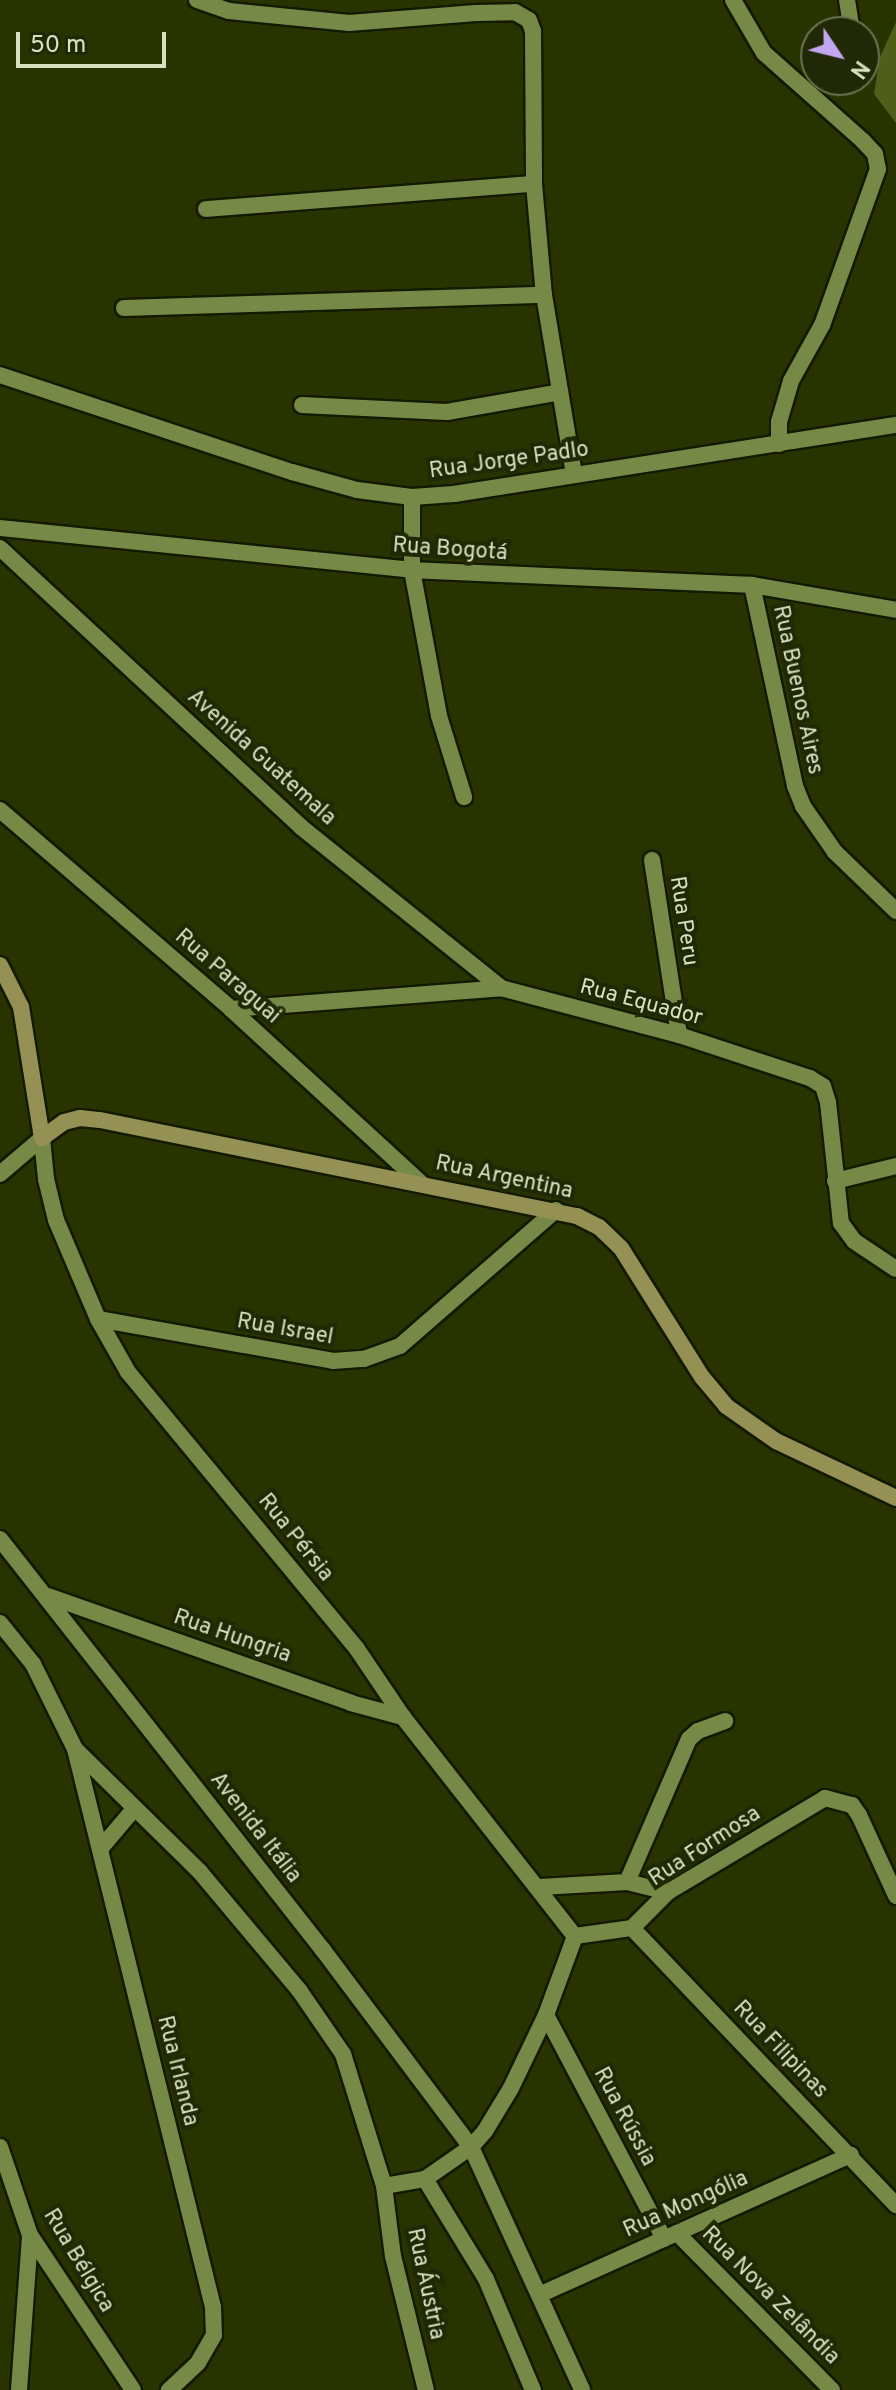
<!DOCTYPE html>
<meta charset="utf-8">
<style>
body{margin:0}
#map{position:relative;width:896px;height:2390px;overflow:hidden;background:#283300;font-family:Overpass,sans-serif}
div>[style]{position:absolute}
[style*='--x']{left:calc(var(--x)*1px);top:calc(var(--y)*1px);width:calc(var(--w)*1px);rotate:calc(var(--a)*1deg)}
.green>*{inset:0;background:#4f5f19}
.roads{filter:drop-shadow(2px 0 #121a00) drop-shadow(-2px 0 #121a00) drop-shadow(0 2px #121a00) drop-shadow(0 -2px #121a00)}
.minor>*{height:16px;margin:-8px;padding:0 8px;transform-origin:8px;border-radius:8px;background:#778947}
.secondary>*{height:16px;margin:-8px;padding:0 8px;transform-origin:8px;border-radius:8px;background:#959053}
span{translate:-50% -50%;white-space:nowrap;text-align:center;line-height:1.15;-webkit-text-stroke:8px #202805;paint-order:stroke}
.street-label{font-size:22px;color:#d8e2c1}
.north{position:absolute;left:800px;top:16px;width:80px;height:80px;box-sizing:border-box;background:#202805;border:2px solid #6a7250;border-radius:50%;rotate:125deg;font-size:22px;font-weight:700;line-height:32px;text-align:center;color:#d8e2c1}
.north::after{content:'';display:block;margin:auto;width:28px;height:36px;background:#c4a7f1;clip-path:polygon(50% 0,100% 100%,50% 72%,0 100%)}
.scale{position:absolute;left:16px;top:32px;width:150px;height:36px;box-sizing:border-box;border:4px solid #d8e2c1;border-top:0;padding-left:10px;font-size:24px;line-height:28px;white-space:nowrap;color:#d8e2c1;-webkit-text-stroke:6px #202805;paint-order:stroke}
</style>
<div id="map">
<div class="green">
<i style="clip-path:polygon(896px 22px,896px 123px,874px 94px,880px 57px)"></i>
</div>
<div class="roads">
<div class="minor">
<i style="--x:197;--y:0;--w:34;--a:19"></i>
<i style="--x:229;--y:11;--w:121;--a:5.7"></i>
<i style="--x:349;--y:23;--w:127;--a:-4.5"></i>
<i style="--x:476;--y:13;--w:39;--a:-1"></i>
<i style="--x:515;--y:12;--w:16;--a:30"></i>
<i style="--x:529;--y:20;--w:12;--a:70"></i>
<i style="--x:533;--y:31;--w:153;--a:89.6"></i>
<i style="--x:534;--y:184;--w:111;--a:84.9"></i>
<i style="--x:544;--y:295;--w:181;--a:80.5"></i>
<i style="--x:733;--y:0;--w:61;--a:59.7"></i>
<i style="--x:764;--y:53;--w:132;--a:41.6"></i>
<i style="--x:863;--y:141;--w:18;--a:47"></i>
<i style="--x:875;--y:154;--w:15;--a:79"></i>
<i style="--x:878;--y:169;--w:166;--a:109.7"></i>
<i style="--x:822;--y:325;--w:64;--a:119"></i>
<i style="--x:791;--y:381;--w:43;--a:106.3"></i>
<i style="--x:779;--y:422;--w:22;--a:90"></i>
<i style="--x:847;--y:0;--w:32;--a:81"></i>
<i style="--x:206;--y:209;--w:329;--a:-4.4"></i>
<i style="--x:124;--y:308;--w:420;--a:-1.8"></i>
<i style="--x:0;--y:375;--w:308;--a:18.4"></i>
<i style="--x:292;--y:472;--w:67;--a:15.5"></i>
<i style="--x:357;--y:490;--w:55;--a:7.3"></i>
<i style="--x:412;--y:497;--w:42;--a:-4.1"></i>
<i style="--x:454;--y:494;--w:447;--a:-8.9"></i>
<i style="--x:302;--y:405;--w:145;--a:2.8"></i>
<i style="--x:447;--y:412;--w:115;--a:-10"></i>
<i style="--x:412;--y:497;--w:73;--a:90"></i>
<i style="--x:412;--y:570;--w:148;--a:79.5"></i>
<i style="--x:439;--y:716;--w:85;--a:72.8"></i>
<i style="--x:0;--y:528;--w:414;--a:5.8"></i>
<i style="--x:412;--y:570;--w:340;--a:2.5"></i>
<i style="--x:752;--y:585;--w:146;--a:9.8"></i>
<i style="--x:0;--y:548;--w:410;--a:42.8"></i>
<i style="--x:301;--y:827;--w:257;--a:38.8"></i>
<i style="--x:752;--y:585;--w:206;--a:77.9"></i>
<i style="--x:795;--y:786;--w:22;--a:68"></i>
<i style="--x:803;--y:806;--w:56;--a:55.2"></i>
<i style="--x:835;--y:852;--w:85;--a:44"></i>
<i style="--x:0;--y:810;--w:305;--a:40.7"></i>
<i style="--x:231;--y:1009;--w:256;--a:42.5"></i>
<i style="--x:652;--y:860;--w:177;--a:81.2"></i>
<i style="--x:231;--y:1009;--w:271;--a:-4.4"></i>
<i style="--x:501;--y:988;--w:184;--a:14.8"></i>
<i style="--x:679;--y:1035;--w:138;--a:18.2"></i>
<i style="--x:810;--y:1078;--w:15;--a:32"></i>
<i style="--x:823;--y:1086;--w:17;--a:73"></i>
<i style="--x:828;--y:1102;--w:122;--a:83.9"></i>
<i style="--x:841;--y:1223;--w:22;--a:54"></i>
<i style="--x:854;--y:1241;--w:50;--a:33.7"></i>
<i style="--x:42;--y:1138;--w:41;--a:84.4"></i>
<i style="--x:46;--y:1179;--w:42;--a:76.3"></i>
<i style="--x:56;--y:1220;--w:108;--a:67"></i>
<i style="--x:98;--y:1319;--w:61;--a:60.5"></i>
<i style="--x:128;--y:1372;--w:359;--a:50.4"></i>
<i style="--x:357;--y:1649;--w:82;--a:55.9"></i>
<i style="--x:403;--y:1717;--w:278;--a:51.9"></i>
<i style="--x:0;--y:1174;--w:55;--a:-40.6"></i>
<i style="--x:835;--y:1181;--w:63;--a:-13.8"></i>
<i style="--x:98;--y:1319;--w:239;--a:10.1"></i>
<i style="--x:333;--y:1361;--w:31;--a:-4"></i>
<i style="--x:364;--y:1359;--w:38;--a:-20"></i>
<i style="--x:400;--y:1346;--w:207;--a:-41.1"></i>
<i style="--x:0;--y:1539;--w:523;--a:51.84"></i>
<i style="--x:323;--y:1950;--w:246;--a:53.1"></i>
<i style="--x:471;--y:2147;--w:267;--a:65.4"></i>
<i style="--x:48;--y:1596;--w:321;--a:19.4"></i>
<i style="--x:351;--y:1703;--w:54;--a:15.1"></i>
<i style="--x:0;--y:1623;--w:53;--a:51.2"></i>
<i style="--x:33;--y:1664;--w:95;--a:63.7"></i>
<i style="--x:75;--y:1749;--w:575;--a:76.11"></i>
<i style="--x:213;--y:2307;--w:28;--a:88"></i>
<i style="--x:214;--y:2335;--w:32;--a:120"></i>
<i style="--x:198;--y:2363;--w:40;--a:137"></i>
<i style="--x:76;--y:1750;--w:174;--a:44.5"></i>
<i style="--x:200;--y:1872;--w:154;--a:50"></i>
<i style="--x:299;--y:1990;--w:78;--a:55.5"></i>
<i style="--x:343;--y:2054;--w:138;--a:72.7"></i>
<i style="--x:384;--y:2186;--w:71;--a:82.7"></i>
<i style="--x:393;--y:2256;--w:138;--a:76.2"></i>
<i style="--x:100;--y:1849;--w:52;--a:-49.6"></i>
<i style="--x:627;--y:1882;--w:156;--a:-66.6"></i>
<i style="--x:689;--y:1739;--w:12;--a:-42"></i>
<i style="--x:698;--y:1731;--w:29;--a:-20"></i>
<i style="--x:540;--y:1887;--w:87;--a:-3.3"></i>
<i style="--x:627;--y:1882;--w:42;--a:13.7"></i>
<i style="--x:632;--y:1928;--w:383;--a:46.4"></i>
<i style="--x:546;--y:2015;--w:253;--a:62.2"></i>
<i style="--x:0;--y:2147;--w:93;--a:71.2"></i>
<i style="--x:30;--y:2235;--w:186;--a:56.4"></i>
<i style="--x:425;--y:2179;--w:117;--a:58.6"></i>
<i style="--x:486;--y:2279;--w:121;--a:67.1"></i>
<i style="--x:384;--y:2186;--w:42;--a:-9.7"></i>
<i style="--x:425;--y:2179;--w:56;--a:-34.8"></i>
<i style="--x:471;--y:2147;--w:21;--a:-49"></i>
<i style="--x:485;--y:2131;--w:50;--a:-58.8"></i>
<i style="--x:511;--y:2088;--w:81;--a:-64.4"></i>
<i style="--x:546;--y:2015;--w:84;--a:-69.8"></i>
<i style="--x:575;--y:1936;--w:58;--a:-8"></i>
<i style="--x:632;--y:1928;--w:51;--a:-45"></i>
<i style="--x:668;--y:1892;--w:183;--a:-30.9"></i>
<i style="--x:825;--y:1798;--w:28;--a:15"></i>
<i style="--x:852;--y:1805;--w:12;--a:55"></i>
<i style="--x:859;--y:1815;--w:89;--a:65.4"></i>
<i style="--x:677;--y:2233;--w:221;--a:45.4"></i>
<i style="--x:539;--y:2295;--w:342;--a:-24.2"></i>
<i style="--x:19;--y:2390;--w:155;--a:-85.9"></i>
</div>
<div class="secondary">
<i style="--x:0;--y:965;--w:47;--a:63.4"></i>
<i style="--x:21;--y:1007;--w:133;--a:80.9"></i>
<i style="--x:42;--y:1138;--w:27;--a:-36"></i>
<i style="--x:64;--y:1122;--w:16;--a:-14"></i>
<i style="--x:80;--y:1118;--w:20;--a:6"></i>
<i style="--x:100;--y:1120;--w:487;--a:11.4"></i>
<i style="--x:577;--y:1216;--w:25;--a:27"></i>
<i style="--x:599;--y:1227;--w:30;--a:44"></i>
<i style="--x:621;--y:1248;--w:152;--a:57.9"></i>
<i style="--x:702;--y:1377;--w:38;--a:50"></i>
<i style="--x:726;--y:1406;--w:61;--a:35"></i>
<i style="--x:776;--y:1441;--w:133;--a:25.4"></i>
</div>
</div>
<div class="street-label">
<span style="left:509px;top:461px;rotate:-8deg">Rua Jorge Padlo</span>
<span style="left:450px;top:550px;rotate:4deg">Rua Bogotá</span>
<span style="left:797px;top:690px;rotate:78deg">Rua Buenos Aires</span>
<span style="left:261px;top:758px;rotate:42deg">Avenida Guatemala</span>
<span style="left:683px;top:921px;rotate:81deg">Rua Peru</span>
<span style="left:227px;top:977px;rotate:41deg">Rua Paraguai</span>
<span style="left:641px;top:1003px;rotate:15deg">Rua Equador</span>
<span style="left:504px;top:1178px;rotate:12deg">Rua Argentina</span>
<span style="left:285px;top:1330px;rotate:10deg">Rua Israel</span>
<span style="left:295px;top:1538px;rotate:51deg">Rua Pérsia</span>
<span style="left:232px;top:1637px;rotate:19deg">Rua Hungria</span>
<span style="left:255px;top:1828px;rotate:52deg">Avenida Itália</span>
<span style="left:705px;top:1847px;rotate:-33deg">Rua Formosa</span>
<span style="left:780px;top:2050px;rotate:46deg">Rua Filipinas</span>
<span style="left:177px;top:2071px;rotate:76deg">Rua Irlanda</span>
<span style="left:624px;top:2117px;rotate:62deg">Rua Rússia</span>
<span style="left:686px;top:2205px;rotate:-24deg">Rua Mongólia</span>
<span style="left:78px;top:2261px;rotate:59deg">Rua Bélgica</span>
<span style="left:425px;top:2284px;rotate:78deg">Rua Áustria</span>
<span style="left:770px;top:2296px;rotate:45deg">Rua Nova Zelândia</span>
</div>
<div class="north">N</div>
<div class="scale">50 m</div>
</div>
